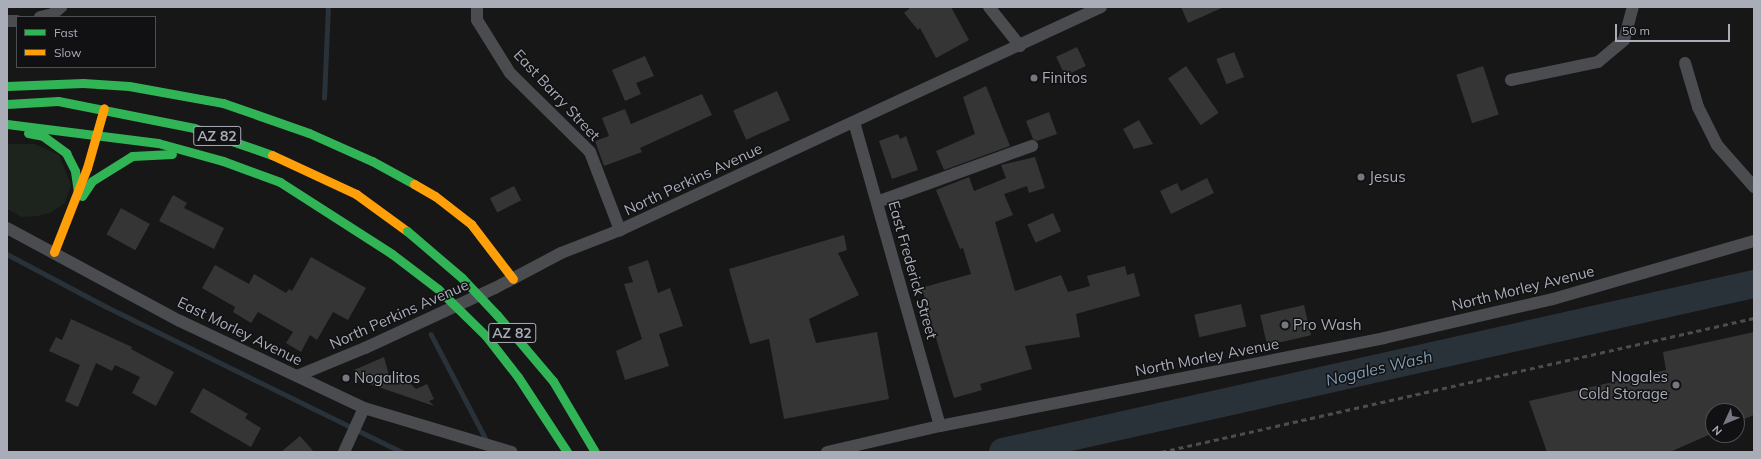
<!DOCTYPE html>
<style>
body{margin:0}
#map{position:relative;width:1761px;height:459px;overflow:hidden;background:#171717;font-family:Mulish,sans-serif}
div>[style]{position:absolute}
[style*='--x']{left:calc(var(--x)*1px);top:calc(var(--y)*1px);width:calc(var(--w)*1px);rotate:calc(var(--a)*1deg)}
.green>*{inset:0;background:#1d241e}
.stream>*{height:4.5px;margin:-2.25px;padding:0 2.25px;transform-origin:2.25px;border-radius:2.25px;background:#2a3239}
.river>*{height:28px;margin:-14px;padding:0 14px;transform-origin:14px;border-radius:14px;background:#2a3239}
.building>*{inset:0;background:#353536;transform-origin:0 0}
.street>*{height:12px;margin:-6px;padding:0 6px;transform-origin:6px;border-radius:6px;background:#4b4c50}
.fast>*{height:9px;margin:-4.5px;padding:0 4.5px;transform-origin:4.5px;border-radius:4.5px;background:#30b455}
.slow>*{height:9px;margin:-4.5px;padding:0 4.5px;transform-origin:4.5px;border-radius:4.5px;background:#ff9f0a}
.rail>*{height:3px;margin-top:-1.5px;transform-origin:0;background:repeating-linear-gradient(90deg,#4b4c4f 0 5px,transparent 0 9px)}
.fast-bridge>*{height:9px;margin:-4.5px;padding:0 4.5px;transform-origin:4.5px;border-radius:4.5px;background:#30b455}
.dots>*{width:11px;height:11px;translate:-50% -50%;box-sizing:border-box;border:2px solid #111113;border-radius:50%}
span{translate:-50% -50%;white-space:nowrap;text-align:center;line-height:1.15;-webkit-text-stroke:3px #111113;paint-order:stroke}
.shield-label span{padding:1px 3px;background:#111113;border:1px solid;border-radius:3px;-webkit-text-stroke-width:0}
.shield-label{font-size:14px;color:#a8adb8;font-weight:700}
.poi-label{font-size:15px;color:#a8adb8}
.left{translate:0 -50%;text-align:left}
.right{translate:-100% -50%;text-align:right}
.street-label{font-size:15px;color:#a8adb8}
.water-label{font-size:16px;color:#7f9bb3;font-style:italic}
.frame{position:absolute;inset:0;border:8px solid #a8adb8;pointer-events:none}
.legend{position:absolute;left:16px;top:16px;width:140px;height:52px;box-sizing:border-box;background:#111113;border:1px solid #4d4f55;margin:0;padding:5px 7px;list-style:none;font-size:12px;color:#a8adb8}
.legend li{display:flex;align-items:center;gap:8px;height:20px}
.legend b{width:20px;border:1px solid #4d4f55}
.north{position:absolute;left:1705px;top:403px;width:40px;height:40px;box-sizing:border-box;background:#111113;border:1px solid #4d4f55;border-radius:50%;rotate:226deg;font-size:11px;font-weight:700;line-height:16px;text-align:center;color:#a8adb8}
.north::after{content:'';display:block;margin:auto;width:14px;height:18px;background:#757880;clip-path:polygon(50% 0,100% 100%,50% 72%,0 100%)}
.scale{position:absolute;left:1615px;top:24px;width:115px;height:18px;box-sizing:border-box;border:2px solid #a8adb8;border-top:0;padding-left:5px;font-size:12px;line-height:14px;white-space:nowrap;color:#a8adb8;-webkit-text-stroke:3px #111113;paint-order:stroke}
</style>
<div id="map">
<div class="green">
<i style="clip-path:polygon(7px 144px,35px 144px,59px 155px,71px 185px,65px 203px,50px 213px,37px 216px,22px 217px,7px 209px)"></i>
</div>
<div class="stream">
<i style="--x:324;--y:98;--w:91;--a:-87.5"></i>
<i style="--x:7;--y:254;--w:111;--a:28"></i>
<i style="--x:105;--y:306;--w:331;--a:26.2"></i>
<i style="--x:431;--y:334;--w:123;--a:62.4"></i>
<i style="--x:1025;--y:447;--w:5;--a:68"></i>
</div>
<div class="river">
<i style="--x:1003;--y:452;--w:770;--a:-12.61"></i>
</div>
<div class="building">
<i style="clip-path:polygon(911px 7px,951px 7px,969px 40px,936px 58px,920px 28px,918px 30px,904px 13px)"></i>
<i style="clip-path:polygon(1181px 7px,1224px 7px,1188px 23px)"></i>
<i style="left:1077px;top:47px;width:21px;height:23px;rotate:65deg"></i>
<i style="left:1234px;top:52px;width:27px;height:19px;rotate:68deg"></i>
<i style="clip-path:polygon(645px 56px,654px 76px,636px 83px,641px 94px,625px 101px,612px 70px)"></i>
<i style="left:1186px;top:66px;width:57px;height:22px;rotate:55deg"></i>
<i style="left:1483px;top:66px;width:51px;height:28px;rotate:72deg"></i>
<i style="clip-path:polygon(986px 86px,1010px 146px,944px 170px,936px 151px,975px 134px,963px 97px)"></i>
<i style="left:777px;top:91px;width:32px;height:48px;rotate:66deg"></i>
<i style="clip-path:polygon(702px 94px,712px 115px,640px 148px,642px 152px,604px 166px,595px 141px,609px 136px,602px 118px,625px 109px,631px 124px)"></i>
<i style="clip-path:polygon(1049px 112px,1057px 134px,1037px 141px,1033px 139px,1026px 121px)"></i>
<i style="clip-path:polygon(1139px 120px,1153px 144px,1134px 149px,1123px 129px)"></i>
<i style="clip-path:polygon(898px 134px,900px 139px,906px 136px,918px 170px,892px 179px,879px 141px)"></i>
<i style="clip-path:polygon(1035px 157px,1045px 188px,1029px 193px,1027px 186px,1004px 194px,1013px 215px,995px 222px,1015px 291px,1061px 275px,1068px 292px,1090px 286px,1087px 276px,1125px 266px,1127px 275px,1134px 273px,1140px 296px,1076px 314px,1080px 337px,1025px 346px,1032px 369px,980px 384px,982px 390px,954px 398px,921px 288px,971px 274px,963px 248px,960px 249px,936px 190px,969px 177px,974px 191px,1006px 178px,1001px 165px)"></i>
<i style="clip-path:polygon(1207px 178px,1214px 193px,1171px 214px,1160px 191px,1177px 183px,1181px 191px)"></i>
<i style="left:514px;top:186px;width:16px;height:27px;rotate:63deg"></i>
<i style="clip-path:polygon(173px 195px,187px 203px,184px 208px,224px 228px,214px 249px,159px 221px)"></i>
<i style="left:121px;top:208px;width:33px;height:30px;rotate:29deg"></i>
<i style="left:1053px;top:213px;width:20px;height:28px;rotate:66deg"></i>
<i style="clip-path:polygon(844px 235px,847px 250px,838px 253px,859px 295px,809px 319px,816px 343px,877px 332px,889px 399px,784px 419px,769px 339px,750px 344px,729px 269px)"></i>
<i style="clip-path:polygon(311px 257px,366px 288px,348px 320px,333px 312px,317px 340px,310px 335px,301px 352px,286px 343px,293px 332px,258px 312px,251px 323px,233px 312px,235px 307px,202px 288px,215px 265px,249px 284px,254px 274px,286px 293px,289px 289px,292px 291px)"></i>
<i style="clip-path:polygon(648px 260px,658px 293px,670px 288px,683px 326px,659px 334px,669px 366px,625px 380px,616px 351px,642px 339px,624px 284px,633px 282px,628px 267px)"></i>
<i style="left:1241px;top:304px;width:23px;height:48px;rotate:77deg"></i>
<i style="left:1304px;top:305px;width:31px;height:45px;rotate:77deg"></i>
<i style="clip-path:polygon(71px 319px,132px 347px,131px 349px,174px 372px,156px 406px,132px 393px,140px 377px,115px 365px,112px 371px,96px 363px,78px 407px,65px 401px,80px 365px,49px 351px,56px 337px,62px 340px)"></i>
<i style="clip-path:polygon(1754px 332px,1754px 415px,1737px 422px,1737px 411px,1713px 411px,1713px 433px,1670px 452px,1547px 452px,1529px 401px,1666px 370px,1663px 352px)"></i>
<i style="clip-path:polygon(384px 357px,389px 375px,397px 371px,416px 389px,427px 384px,434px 399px,429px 401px,434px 406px,355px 379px,354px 370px)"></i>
<i style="clip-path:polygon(203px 388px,248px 414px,245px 418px,261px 428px,251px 447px,190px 412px)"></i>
<i style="clip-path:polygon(300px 436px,314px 452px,281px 452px)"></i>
</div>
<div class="street">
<i style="--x:477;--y:7;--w:13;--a:90"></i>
<i style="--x:477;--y:20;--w:62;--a:58.1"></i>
<i style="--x:510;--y:73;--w:112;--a:44.6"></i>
<i style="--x:590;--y:152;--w:84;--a:69"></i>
<i style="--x:989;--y:7;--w:50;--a:51.5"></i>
<i style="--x:40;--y:17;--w:13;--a:-13"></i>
<i style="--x:53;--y:14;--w:11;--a:-41"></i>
<i style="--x:7;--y:21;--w:10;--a:0"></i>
<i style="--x:1685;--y:63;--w:46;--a:73.5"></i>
<i style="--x:1698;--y:107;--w:42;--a:63.4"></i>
<i style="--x:1717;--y:145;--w:56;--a:48.6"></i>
<i style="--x:1511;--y:80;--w:89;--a:-11.7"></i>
<i style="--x:1598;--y:62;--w:34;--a:-40"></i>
<i style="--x:1624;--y:40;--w:34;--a:-75"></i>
<i style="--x:854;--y:122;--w:316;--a:74.2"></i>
<i style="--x:877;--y:202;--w:165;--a:-19.9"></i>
<i style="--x:7;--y:228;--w:196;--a:28.3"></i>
<i style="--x:180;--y:321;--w:204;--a:25.3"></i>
<i style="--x:364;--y:408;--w:154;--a:16.6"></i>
<i style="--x:297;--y:376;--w:74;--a:-22.4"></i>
<i style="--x:365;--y:348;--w:143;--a:-24.8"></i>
<i style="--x:495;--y:288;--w:75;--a:-27.9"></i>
<i style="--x:561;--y:253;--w:63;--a:-21.3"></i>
<i style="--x:620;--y:230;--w:530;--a:-24.87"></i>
<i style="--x:344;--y:452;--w:48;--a:-65.6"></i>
<i style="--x:827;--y:452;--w:116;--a:-13"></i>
<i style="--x:940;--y:426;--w:453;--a:-11.2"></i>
<i style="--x:1384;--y:338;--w:173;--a:-13"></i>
<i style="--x:1553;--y:299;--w:209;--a:-16.1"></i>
</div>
<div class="fast">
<i style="--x:7;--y:86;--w:76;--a:-2.3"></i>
<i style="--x:83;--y:83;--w:46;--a:3.7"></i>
<i style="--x:129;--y:86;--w:96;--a:10.3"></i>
<i style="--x:223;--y:103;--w:91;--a:19.2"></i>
<i style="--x:309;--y:133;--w:69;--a:24"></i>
<i style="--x:372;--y:161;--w:48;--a:28.7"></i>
<i style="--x:7;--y:104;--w:51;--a:-3.4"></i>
<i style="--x:58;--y:101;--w:139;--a:11.2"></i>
<i style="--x:194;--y:128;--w:83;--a:19.1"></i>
<i style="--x:7;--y:124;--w:152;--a:7.2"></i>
<i style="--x:158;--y:143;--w:67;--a:15.5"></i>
<i style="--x:223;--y:161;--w:61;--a:20.2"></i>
<i style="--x:280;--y:182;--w:133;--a:32.7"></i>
<i style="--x:28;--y:133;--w:15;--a:11"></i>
<i style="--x:43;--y:136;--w:29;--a:36"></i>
<i style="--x:66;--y:153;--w:20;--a:63"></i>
<i style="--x:75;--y:171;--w:21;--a:82"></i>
<i style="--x:82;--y:196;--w:18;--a:-56"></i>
<i style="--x:92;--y:181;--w:47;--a:-32"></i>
<i style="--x:132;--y:156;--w:40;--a:-2.9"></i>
</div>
<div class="slow">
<i style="--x:272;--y:155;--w:93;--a:24.9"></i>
<i style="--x:356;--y:194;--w:63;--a:36"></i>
<i style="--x:414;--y:184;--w:24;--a:30"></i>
<i style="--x:435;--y:196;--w:46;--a:37.9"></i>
<i style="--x:471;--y:224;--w:69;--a:52.6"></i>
<i style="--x:54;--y:252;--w:90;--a:-68.6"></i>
<i style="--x:87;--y:168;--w:62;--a:-74.2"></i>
</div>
<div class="rail">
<i style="--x:1161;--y:452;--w:608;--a:-12.73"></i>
</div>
<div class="fast-bridge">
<i style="--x:407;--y:231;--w:72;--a:40.5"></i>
<i style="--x:462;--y:278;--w:51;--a:46.6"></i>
<i style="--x:497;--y:315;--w:87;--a:49.7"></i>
<i style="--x:553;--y:381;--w:82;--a:59.4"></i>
<i style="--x:392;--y:254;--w:58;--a:37.3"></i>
<i style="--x:438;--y:289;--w:67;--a:44.4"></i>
<i style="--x:486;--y:336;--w:52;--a:52"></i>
<i style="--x:518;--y:377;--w:90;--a:56.8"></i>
</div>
<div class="dots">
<i style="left:1034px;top:78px;background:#757880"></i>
<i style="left:1361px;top:177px;background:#757880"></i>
<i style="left:1285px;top:325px;background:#757880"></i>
<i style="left:346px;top:378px;background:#757880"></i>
<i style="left:1676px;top:385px;background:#757880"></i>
</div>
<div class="shield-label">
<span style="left:217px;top:136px">AZ 82</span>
<span style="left:512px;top:333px">AZ 82</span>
</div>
<div class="poi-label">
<span class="left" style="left:1042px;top:78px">Finitos</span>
<span class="left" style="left:1369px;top:177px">Jesus</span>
<span class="left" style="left:1293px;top:325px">Pro Wash</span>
<span class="right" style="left:1668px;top:385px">Nogales<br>Cold Storage</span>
<span class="left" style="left:354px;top:378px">Nogalitos</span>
</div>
<div class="street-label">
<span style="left:557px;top:95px;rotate:47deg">East Barry Street</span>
<span style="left:693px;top:179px;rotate:-25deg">North Perkins Avenue</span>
<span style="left:913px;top:270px;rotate:74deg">East Frederick Street</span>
<span style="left:1523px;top:288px;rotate:-14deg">North Morley Avenue</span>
<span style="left:399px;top:314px;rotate:-24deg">North Perkins Avenue</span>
<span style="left:240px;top:331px;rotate:26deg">East Morley Avenue</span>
<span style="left:1207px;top:357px;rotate:-11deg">North Morley Avenue</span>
</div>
<div class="water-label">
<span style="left:1379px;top:368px;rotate:-13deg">Nogales Wash</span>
</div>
<div class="frame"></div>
<ul class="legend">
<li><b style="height:5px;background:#30b455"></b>Fast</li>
<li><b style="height:5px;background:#ff9f0a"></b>Slow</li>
</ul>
<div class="north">N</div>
<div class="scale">50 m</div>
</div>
